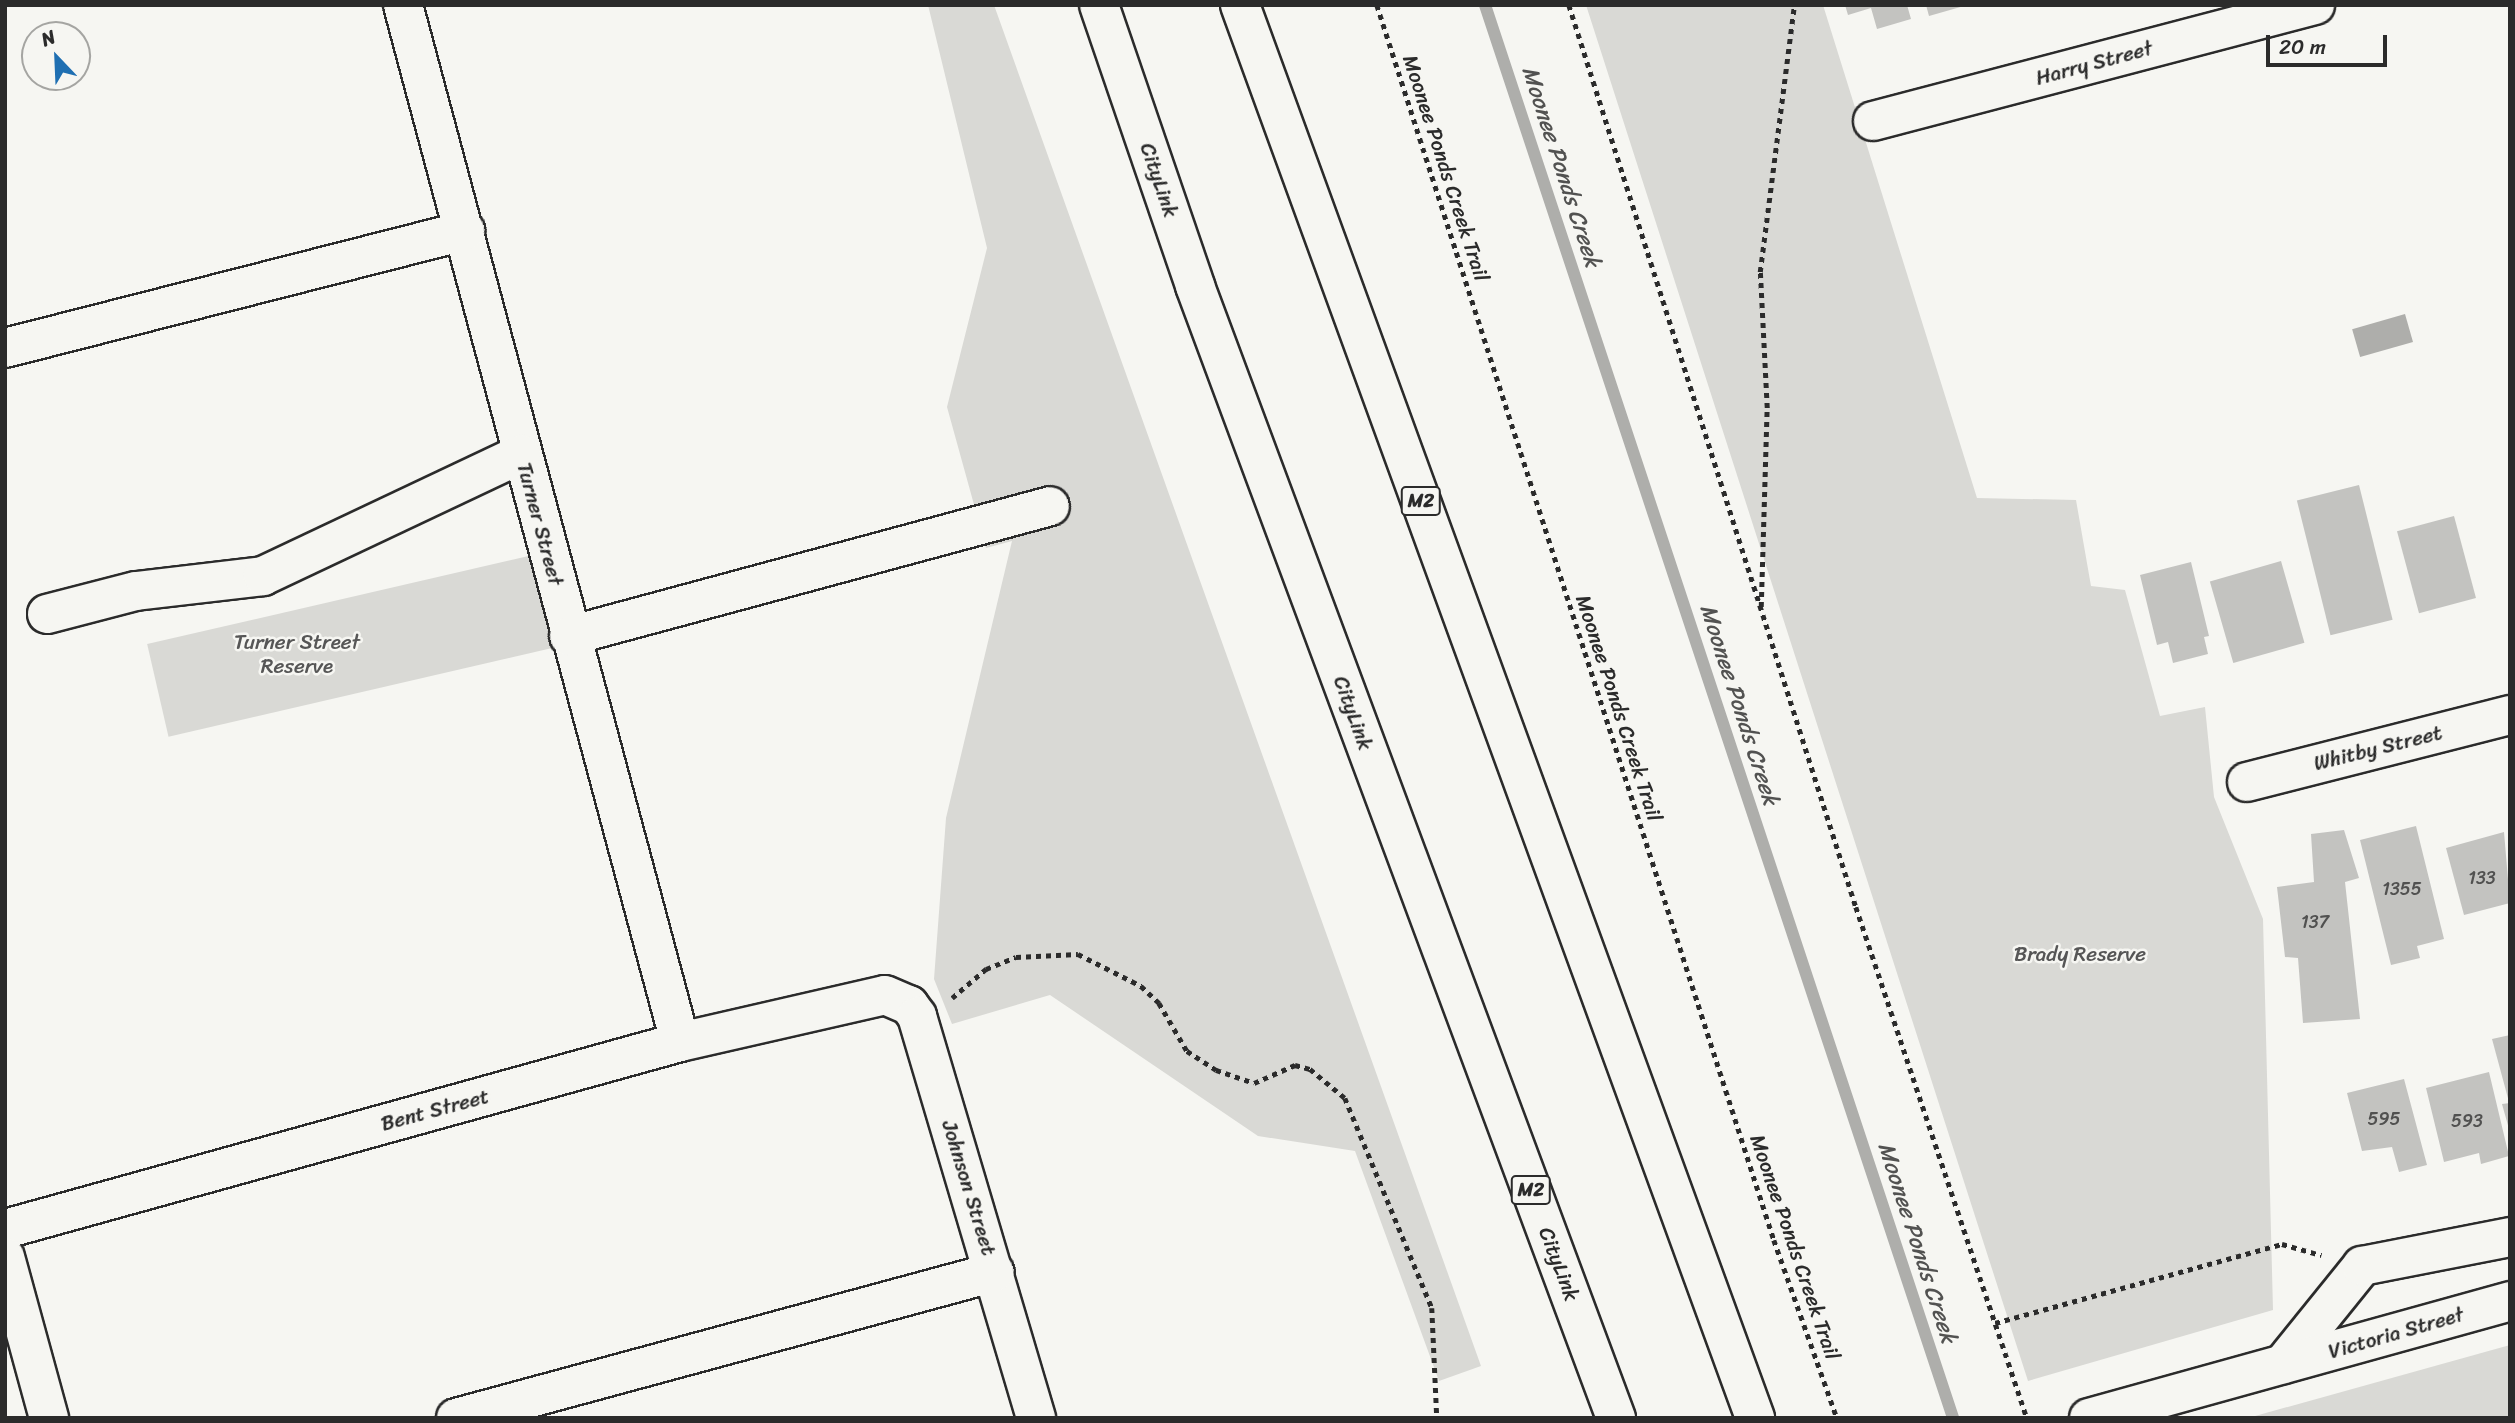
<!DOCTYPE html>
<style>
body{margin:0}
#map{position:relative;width:2515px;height:1423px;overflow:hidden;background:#f6f6f2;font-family:Sriracha,sans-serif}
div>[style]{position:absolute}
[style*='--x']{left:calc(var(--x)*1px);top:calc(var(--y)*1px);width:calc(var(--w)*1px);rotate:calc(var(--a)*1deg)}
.green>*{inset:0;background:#d9d9d5;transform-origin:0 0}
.water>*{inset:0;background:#aeaeab;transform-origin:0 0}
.stream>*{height:12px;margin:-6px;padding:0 6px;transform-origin:6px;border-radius:6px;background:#aeaeab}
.building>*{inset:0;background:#c3c3c0;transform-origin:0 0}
.path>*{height:4.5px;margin-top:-2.25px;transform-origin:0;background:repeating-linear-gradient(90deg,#2b2b2b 0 5px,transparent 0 10px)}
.roads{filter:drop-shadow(2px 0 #2b2b2b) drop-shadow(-2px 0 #2b2b2b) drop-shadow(0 2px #2b2b2b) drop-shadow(0 -2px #2b2b2b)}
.minor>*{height:38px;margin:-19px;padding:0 19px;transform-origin:19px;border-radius:19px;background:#f6f6f2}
.highway>*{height:38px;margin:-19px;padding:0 19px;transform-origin:19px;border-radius:19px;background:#f6f6f2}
span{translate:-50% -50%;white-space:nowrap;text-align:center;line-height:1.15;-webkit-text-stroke:5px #f6f6f2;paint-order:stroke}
.number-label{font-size:18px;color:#515150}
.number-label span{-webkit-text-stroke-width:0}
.shield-label span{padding:2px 5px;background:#f6f6f2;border:2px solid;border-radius:5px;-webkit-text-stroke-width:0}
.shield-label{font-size:19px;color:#2b2b2b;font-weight:700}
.street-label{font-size:21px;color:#2b2b2b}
.park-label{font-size:21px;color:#565656}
.water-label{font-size:23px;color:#525251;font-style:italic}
.frame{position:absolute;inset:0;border:7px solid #2b2b2b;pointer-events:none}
.north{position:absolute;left:21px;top:21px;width:70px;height:70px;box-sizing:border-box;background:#f6f6f2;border:2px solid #a5a5a2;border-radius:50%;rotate:337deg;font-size:19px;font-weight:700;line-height:28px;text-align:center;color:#2b2b2b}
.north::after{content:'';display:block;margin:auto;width:24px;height:32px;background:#1f6fb2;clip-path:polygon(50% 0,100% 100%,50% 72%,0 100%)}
.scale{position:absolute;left:2266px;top:35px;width:121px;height:32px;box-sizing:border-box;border:4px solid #2b2b2b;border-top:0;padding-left:9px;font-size:21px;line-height:24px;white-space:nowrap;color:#2b2b2b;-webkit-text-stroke:5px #f6f6f2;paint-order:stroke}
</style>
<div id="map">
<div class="green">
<i style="clip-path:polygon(928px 5px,994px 5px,1481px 1366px,1439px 1381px,1355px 1151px,1258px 1136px,1050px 995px,952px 1024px,934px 979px,946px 818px,1012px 541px,986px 548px,947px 407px,987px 248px)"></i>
<i style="clip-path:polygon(1586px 5px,1823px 5px,1977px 498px,2076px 500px,2091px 586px,2125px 590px,2160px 716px,2205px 707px,2214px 797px,2263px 919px,2273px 1310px,2028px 1381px)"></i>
<i style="left:533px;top:555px;width:95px;height:396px;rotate:77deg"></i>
<i style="clip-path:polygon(2510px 1345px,2510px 1418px,2248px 1418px)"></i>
</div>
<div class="water">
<i style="left:2405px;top:314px;width:29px;height:55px;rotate:74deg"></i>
</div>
<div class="stream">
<i style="--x:1485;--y:5;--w:1488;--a:71.67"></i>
</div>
<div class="building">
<i style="clip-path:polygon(1845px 5px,1907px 5px,1911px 19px,1877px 29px,1871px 8px,1848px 15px)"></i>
<i style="clip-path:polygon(1926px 5px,1964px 5px,1964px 6px,1929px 16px)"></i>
<i style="left:2359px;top:485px;width:139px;height:64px;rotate:76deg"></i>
<i style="left:2454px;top:516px;width:85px;height:59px;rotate:75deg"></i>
<i style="left:2281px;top:561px;width:85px;height:74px;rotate:74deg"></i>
<i style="clip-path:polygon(2191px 562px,2209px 636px,2204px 637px,2208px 654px,2173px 663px,2168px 642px,2157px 645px,2140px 575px)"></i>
<i style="clip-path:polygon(2416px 826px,2444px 939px,2417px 946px,2420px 958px,2391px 965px,2360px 840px)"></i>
<i style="clip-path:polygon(2344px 830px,2359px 878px,2345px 882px,2360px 1019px,2303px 1023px,2298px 958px,2285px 957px,2277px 887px,2314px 882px,2311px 834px)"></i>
<i style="clip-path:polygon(2504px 832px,2510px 903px,2464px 915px,2446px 848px)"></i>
<i style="clip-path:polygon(2510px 1035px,2510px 1102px,2509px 1102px,2492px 1039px)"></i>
<i style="clip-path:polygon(2489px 1072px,2509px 1156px,2481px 1164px,2479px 1153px,2444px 1162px,2426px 1088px)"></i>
<i style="clip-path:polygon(2404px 1079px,2427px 1165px,2399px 1172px,2392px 1147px,2362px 1151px,2347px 1093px)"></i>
<i style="clip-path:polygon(2510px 1103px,2510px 1129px,2509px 1129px,2502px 1104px)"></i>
</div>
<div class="path">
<i style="--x:1377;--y:5;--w:1297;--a:72.18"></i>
<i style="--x:1774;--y:1240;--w:189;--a:70.5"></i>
<i style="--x:1569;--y:5;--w:947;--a:72.35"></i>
<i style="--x:1856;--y:907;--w:539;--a:71.5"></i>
<i style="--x:1761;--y:607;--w:199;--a:-88.3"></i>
<i style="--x:1767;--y:408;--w:136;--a:-92.9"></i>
<i style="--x:1760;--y:272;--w:269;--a:-82.7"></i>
<i style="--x:952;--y:998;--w:45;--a:-40.5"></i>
<i style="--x:986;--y:969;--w:32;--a:-22"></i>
<i style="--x:1016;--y:957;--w:62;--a:-2.8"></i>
<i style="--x:1078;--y:954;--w:71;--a:26.9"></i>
<i style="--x:1141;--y:986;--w:25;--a:43"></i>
<i style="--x:1159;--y:1003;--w:56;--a:59.7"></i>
<i style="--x:1187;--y:1051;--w:35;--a:33"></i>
<i style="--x:1216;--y:1070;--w:40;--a:18.9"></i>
<i style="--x:1254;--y:1083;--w:45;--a:-23.7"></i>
<i style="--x:1295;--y:1065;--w:16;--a:15"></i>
<i style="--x:1310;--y:1069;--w:45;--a:39.6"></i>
<i style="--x:1345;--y:1098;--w:227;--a:67.5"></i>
<i style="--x:1432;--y:1308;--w:110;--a:87.4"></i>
<i style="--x:1995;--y:1323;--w:298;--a:-15.4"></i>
<i style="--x:2282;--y:1244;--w:41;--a:15.8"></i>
</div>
<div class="roads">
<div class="minor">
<i style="--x:403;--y:5;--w:1073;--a:75.04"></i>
<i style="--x:1873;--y:121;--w:457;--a:-14.7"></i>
<i style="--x:5;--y:348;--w:475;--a:-14.3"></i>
<i style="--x:47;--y:614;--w:92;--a:-14.5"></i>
<i style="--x:136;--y:591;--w:128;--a:-6.7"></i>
<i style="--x:263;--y:576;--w:285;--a:-25.3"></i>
<i style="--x:569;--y:636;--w:498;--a:-15.1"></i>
<i style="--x:2247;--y:782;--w:271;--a:-14.3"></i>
<i style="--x:5;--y:1229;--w:700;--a:-15.48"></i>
<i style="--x:680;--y:1042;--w:210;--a:-12.9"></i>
<i style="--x:885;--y:995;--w:26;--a:23"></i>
<i style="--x:909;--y:1005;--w:14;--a:54"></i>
<i style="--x:917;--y:1016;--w:419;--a:73.5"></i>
<i style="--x:5;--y:1257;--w:167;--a:74.7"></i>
<i style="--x:2283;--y:1364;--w:126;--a:-51.1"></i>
<i style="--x:2362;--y:1266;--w:151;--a:-11.1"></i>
<i style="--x:456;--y:1418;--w:558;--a:-15.16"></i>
<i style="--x:2089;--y:1418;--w:437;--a:-15.5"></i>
</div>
<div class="highway">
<i style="--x:1099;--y:5;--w:297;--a:71.1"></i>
<i style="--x:1195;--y:286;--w:1208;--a:69.6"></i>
<i style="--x:1240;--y:5;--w:1504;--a:69.97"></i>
</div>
</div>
<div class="number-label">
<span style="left:2482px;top:878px">133</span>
<span style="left:2402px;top:889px">1355</span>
<span style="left:2315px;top:922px">137</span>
<span style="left:2384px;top:1119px">595</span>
<span style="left:2467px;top:1121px">593</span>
</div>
<div class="shield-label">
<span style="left:1421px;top:501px">M2</span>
<span style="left:1531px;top:1190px">M2</span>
</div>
<div class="street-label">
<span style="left:2094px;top:63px;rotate:-15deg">Harry Street</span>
<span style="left:1446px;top:168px;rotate:72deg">Moonee Ponds Creek Trail</span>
<span style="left:1159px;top:180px;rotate:71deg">CityLink</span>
<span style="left:540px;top:524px;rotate:75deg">Turner Street</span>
<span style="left:1619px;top:708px;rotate:72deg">Moonee Ponds Creek Trail</span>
<span style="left:1353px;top:713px;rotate:70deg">CityLink</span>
<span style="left:2378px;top:748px;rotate:-14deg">Whitby Street</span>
<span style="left:435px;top:1110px;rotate:-15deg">Bent Street</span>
<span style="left:969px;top:1188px;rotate:73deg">Johnson Street</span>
<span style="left:1795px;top:1247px;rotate:71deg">Moonee Ponds Creek Trail</span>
<span style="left:1559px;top:1264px;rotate:69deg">CityLink</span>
<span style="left:2396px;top:1333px;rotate:-16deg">Victoria Street</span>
</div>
<div class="park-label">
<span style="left:297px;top:654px">Turner Street<br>Reserve</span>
<span style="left:2080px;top:954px">Brady Reserve</span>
</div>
<div class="water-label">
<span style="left:1561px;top:167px;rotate:72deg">Moonee Ponds Creek</span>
<span style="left:1739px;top:705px;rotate:72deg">Moonee Ponds Creek</span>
<span style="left:1917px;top:1243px;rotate:72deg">Moonee Ponds Creek</span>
</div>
<div class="frame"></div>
<div class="north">N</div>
<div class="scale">20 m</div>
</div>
